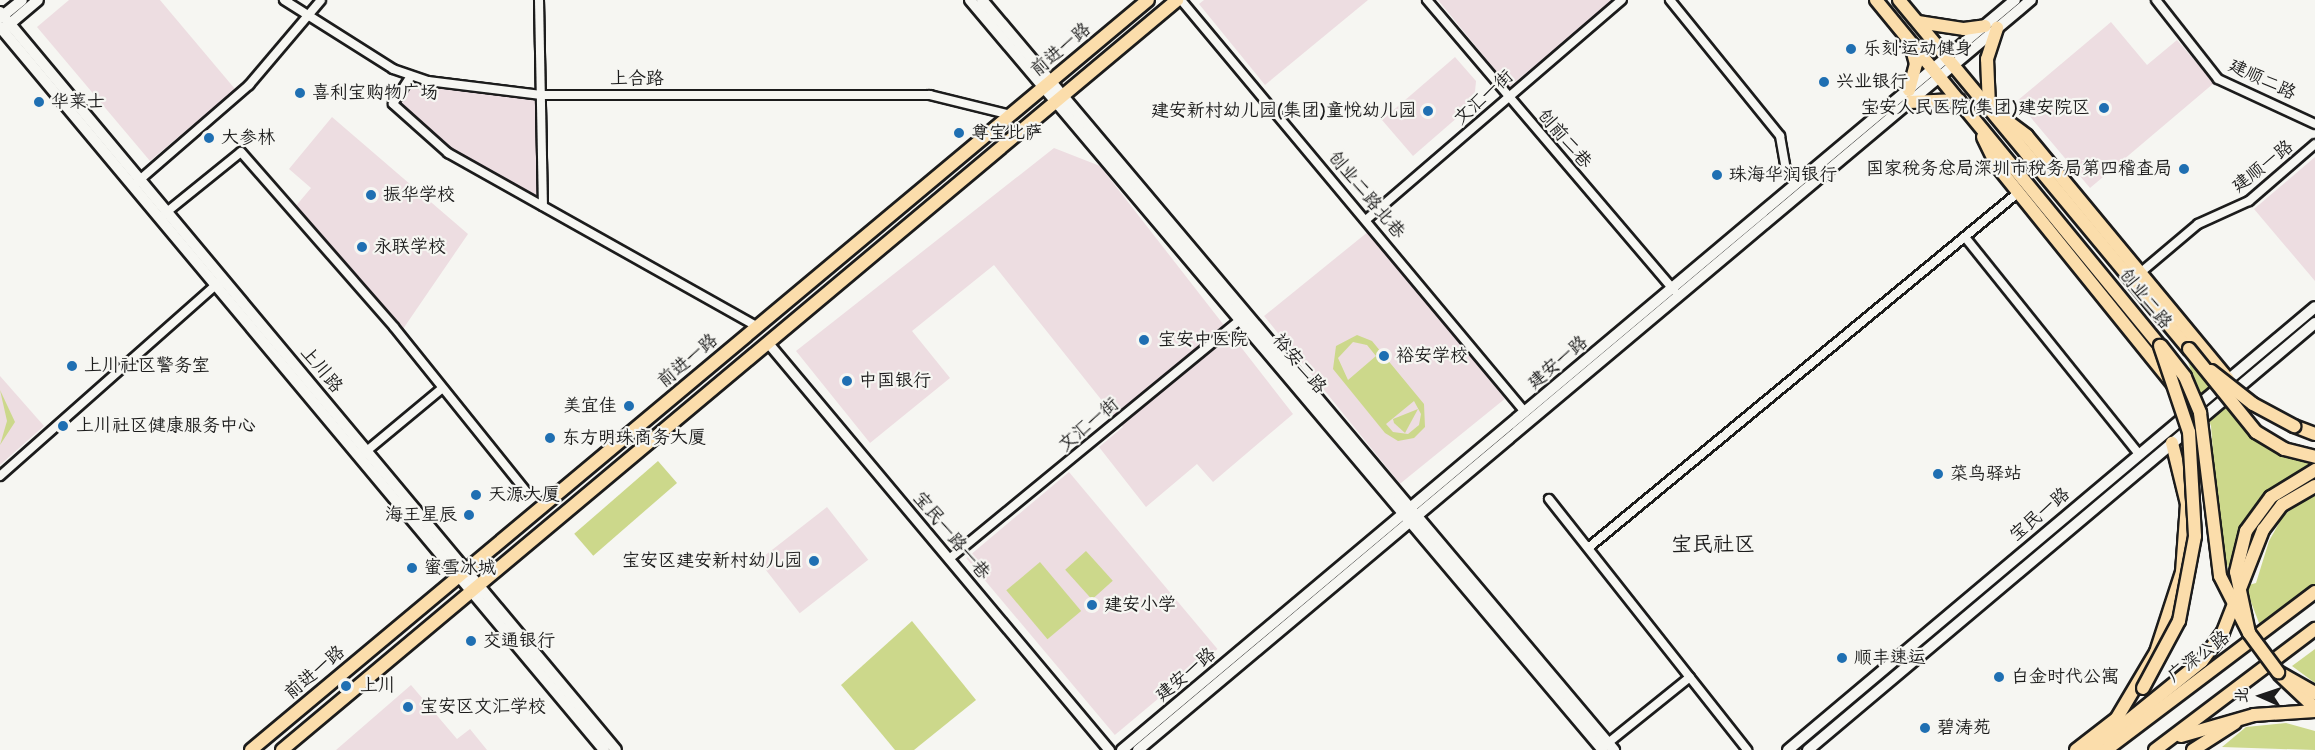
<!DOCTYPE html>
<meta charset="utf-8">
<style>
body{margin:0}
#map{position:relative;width:2315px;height:750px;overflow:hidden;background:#f6f6f2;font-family:"Balsamiq Sans","LXGW WenKai TC",sans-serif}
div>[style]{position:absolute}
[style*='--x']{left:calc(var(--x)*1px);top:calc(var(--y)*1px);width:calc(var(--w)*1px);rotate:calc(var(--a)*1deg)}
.built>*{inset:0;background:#eddde1;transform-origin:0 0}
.green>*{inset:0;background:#ccd88b;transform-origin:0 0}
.roads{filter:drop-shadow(2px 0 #1c1c1c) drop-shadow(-2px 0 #1c1c1c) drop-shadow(0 2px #1c1c1c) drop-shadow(0 -2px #1c1c1c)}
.minor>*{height:8px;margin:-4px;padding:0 4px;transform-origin:4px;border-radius:4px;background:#f6f6f2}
.tertiary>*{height:9px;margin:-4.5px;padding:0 4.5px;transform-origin:4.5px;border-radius:4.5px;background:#f6f6f2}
.secondary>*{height:10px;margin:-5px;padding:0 5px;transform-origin:5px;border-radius:5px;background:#f6f6f2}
.primary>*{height:12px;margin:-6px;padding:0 6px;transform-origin:6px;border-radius:6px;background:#fbddab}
.trunk>*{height:12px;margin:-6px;padding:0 6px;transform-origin:6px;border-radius:6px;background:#fbddab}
.bridges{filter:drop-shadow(2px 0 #1c1c1c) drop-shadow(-2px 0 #1c1c1c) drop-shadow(0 2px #1c1c1c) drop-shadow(0 -2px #1c1c1c)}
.primary-bridge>*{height:12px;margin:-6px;padding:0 6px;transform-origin:6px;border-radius:6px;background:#fbddab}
.trunk-bridge>*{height:12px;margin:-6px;padding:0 6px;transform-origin:6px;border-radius:6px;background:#fbddab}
.dots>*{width:16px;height:16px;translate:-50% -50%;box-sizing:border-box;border:3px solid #f6f6f2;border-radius:50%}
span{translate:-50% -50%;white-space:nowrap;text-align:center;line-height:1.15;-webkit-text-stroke:4.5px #f6f6f2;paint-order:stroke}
.poi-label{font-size:18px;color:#1c1c1c}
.left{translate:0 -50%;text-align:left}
.right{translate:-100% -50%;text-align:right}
.street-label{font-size:18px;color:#1c1c1c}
.quarter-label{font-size:21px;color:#1c1c1c}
.north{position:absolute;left:2231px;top:666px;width:60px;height:60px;-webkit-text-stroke:4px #f6f6f2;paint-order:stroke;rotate:273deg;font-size:16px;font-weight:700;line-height:24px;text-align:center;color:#1c1c1c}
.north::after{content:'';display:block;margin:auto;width:21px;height:27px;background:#1c1c1c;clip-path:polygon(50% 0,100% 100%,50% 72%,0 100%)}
</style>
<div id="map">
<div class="built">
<i style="clip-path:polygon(69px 0,160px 0,235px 89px,150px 161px,37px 27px)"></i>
<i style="clip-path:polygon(1204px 0,1368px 0,1265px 85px,1199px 4px)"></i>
<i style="clip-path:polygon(1438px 0,1614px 0,1509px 87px)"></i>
<i style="clip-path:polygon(2111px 22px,2147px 65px,2177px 40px,2214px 83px,2090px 188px,2017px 101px)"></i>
<i style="clip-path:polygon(1455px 57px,1476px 81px,1474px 103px,1413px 156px,1382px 120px)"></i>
<i style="clip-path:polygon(412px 79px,538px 97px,541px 203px,449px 151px,396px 103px)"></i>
<i style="clip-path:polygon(332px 117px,468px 234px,403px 329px,295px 207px,311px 188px,289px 169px)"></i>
<i style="clip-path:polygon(1054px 148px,1100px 166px,1293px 414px,1213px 482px,1197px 464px,1146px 507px,1099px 447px,1123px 427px,994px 265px,912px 331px,950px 378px,870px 443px,796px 351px)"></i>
<i style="clip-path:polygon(2315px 157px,2315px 281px,2254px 209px)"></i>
<i style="left:1369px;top:231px;width:216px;height:135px;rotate:51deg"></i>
<i style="clip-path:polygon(0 376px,44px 426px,0 465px)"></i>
<i style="left:1069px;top:472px;width:231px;height:134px;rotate:50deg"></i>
<i style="left:827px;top:507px;width:67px;height:87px;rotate:52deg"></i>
<i style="clip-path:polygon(411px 685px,457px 739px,470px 729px,487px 750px,336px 750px)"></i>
</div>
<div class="green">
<i style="clip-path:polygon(evenodd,1357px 335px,1372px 341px,1424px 404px,1425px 427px,1414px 438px,1398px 441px,1385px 433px,1333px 369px,1336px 346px,1357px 335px,1353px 342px,1367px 345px,1376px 356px,1348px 380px,1338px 358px,1353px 342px,1357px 335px,1414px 401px,1421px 414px,1419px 425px,1408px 434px,1393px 432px,1386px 424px,1414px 401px)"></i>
<i style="clip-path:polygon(2188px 362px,2248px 429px,2287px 456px,2315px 464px,2267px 495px,2233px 573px,2233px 587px,2219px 534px,2211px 426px)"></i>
<i style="clip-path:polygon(0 390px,15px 422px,0 445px,7px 421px)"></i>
<i style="clip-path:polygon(1418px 409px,1405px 433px,1394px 423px,1393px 419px)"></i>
<i style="left:658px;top:461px;width:29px;height:111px;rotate:49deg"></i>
<i style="clip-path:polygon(2315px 490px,2315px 591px,2262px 631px,2245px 586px,2256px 583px,2269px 541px,2283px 516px)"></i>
<i style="left:1086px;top:551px;width:40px;height:28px;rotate:48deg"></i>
<i style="left:1040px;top:562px;width:64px;height:44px;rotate:50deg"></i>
<i style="clip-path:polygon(912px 621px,976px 700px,914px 750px,895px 750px,841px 685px)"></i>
<i style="clip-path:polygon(2315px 649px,2315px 683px,2292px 666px)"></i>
<i style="clip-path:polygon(2286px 723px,2315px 731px,2315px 750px,2222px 747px,2246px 727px)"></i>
</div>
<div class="roads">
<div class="minor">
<i style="--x:284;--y:0;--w:129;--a:32.3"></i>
<i style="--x:393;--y:69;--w:37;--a:19"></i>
<i style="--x:428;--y:81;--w:114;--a:7.1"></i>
<i style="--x:541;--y:95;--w:389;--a:0"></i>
<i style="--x:930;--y:95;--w:83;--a:13.9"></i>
<i style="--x:539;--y:0;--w:206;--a:88.9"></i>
<i style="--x:1181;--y:0;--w:537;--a:50.14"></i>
<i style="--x:1427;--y:0;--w:381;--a:49.6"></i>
<i style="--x:1670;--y:0;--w:175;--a:51"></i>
<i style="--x:1780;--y:136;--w:36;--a:80"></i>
<i style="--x:1786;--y:171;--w:16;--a:50"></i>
<i style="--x:2156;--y:0;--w:100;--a:51.9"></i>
<i style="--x:2218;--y:79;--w:107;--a:24.9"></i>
<i style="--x:411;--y:76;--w:33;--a:123"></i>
<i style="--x:393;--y:104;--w:74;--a:41.7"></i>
<i style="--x:448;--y:153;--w:355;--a:29.3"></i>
<i style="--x:136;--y:183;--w:150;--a:-40.9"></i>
<i style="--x:249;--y:85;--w:111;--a:-49.7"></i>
<i style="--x:163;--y:215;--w:100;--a:-38.9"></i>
<i style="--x:241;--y:152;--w:232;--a:48.8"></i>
<i style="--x:394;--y:327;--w:211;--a:51.2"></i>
<i style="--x:1367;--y:219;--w:336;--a:-40.7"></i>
<i style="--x:1965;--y:237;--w:278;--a:51.3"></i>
<i style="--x:2140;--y:273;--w:76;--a:-40.2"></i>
<i style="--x:2198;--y:224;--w:56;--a:-24.3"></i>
<i style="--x:2249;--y:201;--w:87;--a:-40.8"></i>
<i style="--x:363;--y:454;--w:100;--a:-39.7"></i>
<i style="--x:0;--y:476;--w:293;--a:-41.5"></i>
<i style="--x:1549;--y:499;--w:320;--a:51.7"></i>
<i style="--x:1588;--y:548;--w:559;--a:-39.56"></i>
<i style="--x:949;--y:559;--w:379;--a:-39.4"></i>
<i style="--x:1608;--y:743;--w:105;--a:-38.8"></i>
</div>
<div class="tertiary">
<i style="--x:768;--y:343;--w:531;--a:50.04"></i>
</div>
<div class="secondary">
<i style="--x:970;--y:0;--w:981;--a:49.84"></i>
<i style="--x:982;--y:0;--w:981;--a:49.88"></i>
<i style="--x:0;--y:12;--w:961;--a:50.15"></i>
<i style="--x:0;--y:18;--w:28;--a:-39"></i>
<i style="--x:0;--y:27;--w:942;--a:50.12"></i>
<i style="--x:5;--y:28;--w:43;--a:-40.3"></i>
<i style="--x:1122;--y:750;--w:1166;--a:-40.03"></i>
<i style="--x:1138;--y:750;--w:1166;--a:-40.03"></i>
<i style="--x:1788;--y:750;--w:688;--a:-40.05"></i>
<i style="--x:1808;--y:750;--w:663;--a:-40.1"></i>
</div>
<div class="primary">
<i style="--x:1876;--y:0;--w:448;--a:50.6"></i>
<i style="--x:1899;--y:0;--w:454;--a:50.3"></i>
<i style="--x:1918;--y:22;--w:47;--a:8.7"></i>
<i style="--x:1964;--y:29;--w:21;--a:-8"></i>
<i style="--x:1909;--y:90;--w:27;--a:-75"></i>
<i style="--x:1916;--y:64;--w:20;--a:-105"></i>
<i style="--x:1909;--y:102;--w:50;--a:-2.3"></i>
<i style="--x:1989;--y:106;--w:47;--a:-92.4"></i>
<i style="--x:1987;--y:59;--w:33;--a:-72"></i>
<i style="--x:2002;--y:117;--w:31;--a:37"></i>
<i style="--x:2027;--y:136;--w:315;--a:50.4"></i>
<i style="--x:1983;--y:137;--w:32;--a:64"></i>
<i style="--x:1997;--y:166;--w:311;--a:51.1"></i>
<i style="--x:2294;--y:426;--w:22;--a:21"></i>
<i style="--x:2280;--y:675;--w:48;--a:43.3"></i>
<i style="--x:251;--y:750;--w:1169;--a:-39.9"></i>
<i style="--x:282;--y:750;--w:1168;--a:-39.96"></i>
<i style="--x:2076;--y:750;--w:51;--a:-37.8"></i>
<i style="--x:2193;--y:750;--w:50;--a:-32.7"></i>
</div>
<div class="trunk">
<i style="--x:2278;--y:672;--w:43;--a:29.6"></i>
<i style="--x:2181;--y:736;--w:76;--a:-16"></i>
<i style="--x:2254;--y:715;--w:61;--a:-3.8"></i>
<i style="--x:2105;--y:738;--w:100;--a:-59.3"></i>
<i style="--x:2156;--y:652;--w:84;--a:-72"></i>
<i style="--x:2182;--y:572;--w:68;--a:-85.8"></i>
<i style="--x:2187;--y:504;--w:63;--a:-103.8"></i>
<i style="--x:2092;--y:750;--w:141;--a:-39"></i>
<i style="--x:2202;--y:661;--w:36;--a:-54"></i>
<i style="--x:2106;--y:750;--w:262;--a:-37.1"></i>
<i style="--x:2155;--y:750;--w:201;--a:-37.1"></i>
</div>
</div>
<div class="bridges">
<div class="primary-bridge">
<i style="--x:2161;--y:346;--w:39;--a:52"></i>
<i style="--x:2185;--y:377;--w:39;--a:67"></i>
<i style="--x:2200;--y:413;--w:164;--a:83"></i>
<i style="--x:2220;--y:576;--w:64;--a:63"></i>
<i style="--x:2249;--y:633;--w:49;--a:53.4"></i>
<i style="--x:2211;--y:371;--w:53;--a:38.2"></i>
<i style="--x:2253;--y:404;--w:47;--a:28.2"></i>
</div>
<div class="trunk-bridge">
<i style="--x:2189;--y:349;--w:107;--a:51.1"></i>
<i style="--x:2256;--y:432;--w:33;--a:31"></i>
<i style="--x:2284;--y:449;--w:32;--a:14"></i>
<i style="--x:2223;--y:632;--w:110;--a:-68.6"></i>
<i style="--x:2263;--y:530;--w:31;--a:-53"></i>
<i style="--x:2282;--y:505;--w:38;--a:-30"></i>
<i style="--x:2249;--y:633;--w:62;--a:-102"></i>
<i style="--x:2236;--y:572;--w:42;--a:-76.3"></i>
<i style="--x:2246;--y:531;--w:42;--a:-53.7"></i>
<i style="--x:2271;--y:497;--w:52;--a:-31.5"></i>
<i style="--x:2143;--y:688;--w:76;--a:-61.8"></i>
<i style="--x:2179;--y:621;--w:86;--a:-79.3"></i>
<i style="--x:2195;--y:536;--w:104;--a:-93.3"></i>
<i style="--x:2189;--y:432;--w:91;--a:-108.6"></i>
</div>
</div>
<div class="dots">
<i style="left:1851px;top:49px;background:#1f6fb2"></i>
<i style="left:1824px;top:82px;background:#1f6fb2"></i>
<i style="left:300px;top:93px;background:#1f6fb2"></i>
<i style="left:39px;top:102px;background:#1f6fb2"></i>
<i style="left:2104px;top:108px;background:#1f6fb2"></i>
<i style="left:1428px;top:111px;background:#1f6fb2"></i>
<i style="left:959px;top:133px;background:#1f6fb2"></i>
<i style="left:209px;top:138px;background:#1f6fb2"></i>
<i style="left:2184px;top:169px;background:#1f6fb2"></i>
<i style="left:1717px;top:175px;background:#1f6fb2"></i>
<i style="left:371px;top:195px;background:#1f6fb2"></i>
<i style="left:362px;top:247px;background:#1f6fb2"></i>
<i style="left:1144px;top:340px;background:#1f6fb2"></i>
<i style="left:1384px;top:356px;background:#1f6fb2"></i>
<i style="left:72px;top:366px;background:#1f6fb2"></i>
<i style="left:847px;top:381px;background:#1f6fb2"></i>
<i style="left:629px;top:406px;background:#1f6fb2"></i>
<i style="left:63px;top:426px;background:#1f6fb2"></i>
<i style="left:550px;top:438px;background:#1f6fb2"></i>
<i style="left:1938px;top:474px;background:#1f6fb2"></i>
<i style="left:476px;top:495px;background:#1f6fb2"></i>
<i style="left:469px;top:515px;background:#1f6fb2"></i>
<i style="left:814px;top:561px;background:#1f6fb2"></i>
<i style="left:412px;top:568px;background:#1f6fb2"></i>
<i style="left:1092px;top:605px;background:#1f6fb2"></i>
<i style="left:471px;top:641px;background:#1f6fb2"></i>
<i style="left:1842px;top:658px;background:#1f6fb2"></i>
<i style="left:1999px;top:677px;background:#1f6fb2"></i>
<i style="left:346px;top:686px;background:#1f6fb2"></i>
<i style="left:408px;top:707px;background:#1f6fb2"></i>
<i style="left:1925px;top:728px;background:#1f6fb2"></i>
</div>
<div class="poi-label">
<span class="left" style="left:1863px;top:49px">乐刻·运动健身</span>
<span class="left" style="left:1836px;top:82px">兴业银行</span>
<span class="left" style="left:312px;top:93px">喜利宝购物广场</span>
<span class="left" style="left:51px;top:102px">华莱士</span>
<span class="right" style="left:2090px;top:108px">宝安人民医院(集团)建安院区</span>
<span class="right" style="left:1416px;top:111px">建安新村幼儿园(集团)童悦幼儿园</span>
<span class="left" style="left:971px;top:133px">尊宝比萨</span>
<span class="left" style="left:221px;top:138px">大参林</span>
<span class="right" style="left:2172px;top:169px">国家税务总局深圳市税务局第四稽查局</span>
<span class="left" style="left:1729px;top:175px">珠海华润银行</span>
<span class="left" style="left:383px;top:195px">振华学校</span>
<span class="left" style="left:374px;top:247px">永联学校</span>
<span class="left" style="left:1158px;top:340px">宝安中医院</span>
<span class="left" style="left:1396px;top:356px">裕安学校</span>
<span class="left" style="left:84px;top:366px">上川社区警务室</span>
<span class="left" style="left:859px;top:381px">中国银行</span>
<span class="right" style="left:617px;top:406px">美宜佳</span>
<span class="left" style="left:76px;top:426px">上川社区健康服务中心</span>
<span class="left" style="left:562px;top:438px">东方明珠商务大厦</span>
<span class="left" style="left:1950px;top:474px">菜鸟驿站</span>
<span class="left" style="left:488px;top:495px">天源大厦</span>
<span class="right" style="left:457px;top:515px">海王星辰</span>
<span class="right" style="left:802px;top:561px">宝安区建安新村幼儿园</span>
<span class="left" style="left:424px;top:568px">蜜雪冰城</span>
<span class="left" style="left:1104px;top:605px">建安小学</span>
<span class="left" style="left:483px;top:641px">交通银行</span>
<span class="left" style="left:1854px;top:658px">顺丰速运</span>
<span class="left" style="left:2011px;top:677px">白金时代公寓</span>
<span class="left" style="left:360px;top:686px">上川</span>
<span class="left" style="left:420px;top:707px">宝安区文汇学校</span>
<span class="left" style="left:1937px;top:728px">碧涛苑</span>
</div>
<div class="street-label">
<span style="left:1061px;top:50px;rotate:-40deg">前进一路</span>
<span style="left:637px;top:79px">上合路</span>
<span style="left:2262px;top:80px;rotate:25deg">建顺二路</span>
<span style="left:1484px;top:98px;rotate:-42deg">文汇一街</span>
<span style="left:1564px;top:139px;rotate:49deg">创前二巷</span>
<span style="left:2263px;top:167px;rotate:-38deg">建顺一路</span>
<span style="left:1366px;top:195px;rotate:50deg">创业二路北巷</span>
<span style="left:2145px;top:299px;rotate:51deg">创业二路</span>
<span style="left:688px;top:361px;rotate:-40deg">前进一路</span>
<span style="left:1558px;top:363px;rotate:-40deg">建安一路</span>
<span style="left:1299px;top:364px;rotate:50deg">裕安二路</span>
<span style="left:321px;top:370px;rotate:50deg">上川路</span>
<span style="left:1089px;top:425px;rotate:-40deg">文汇一街</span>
<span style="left:2040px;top:515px;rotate:-40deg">宝民一路</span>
<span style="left:951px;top:536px;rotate:50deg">宝民一路一巷</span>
<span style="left:2199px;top:657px;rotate:-37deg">广深公路</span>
<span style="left:315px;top:673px;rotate:-40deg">前进一路</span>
<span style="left:1186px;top:675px;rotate:-40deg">建安一路</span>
</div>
<div class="quarter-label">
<span style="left:1713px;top:545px">宝民社区</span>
</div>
<div class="north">北</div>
</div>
